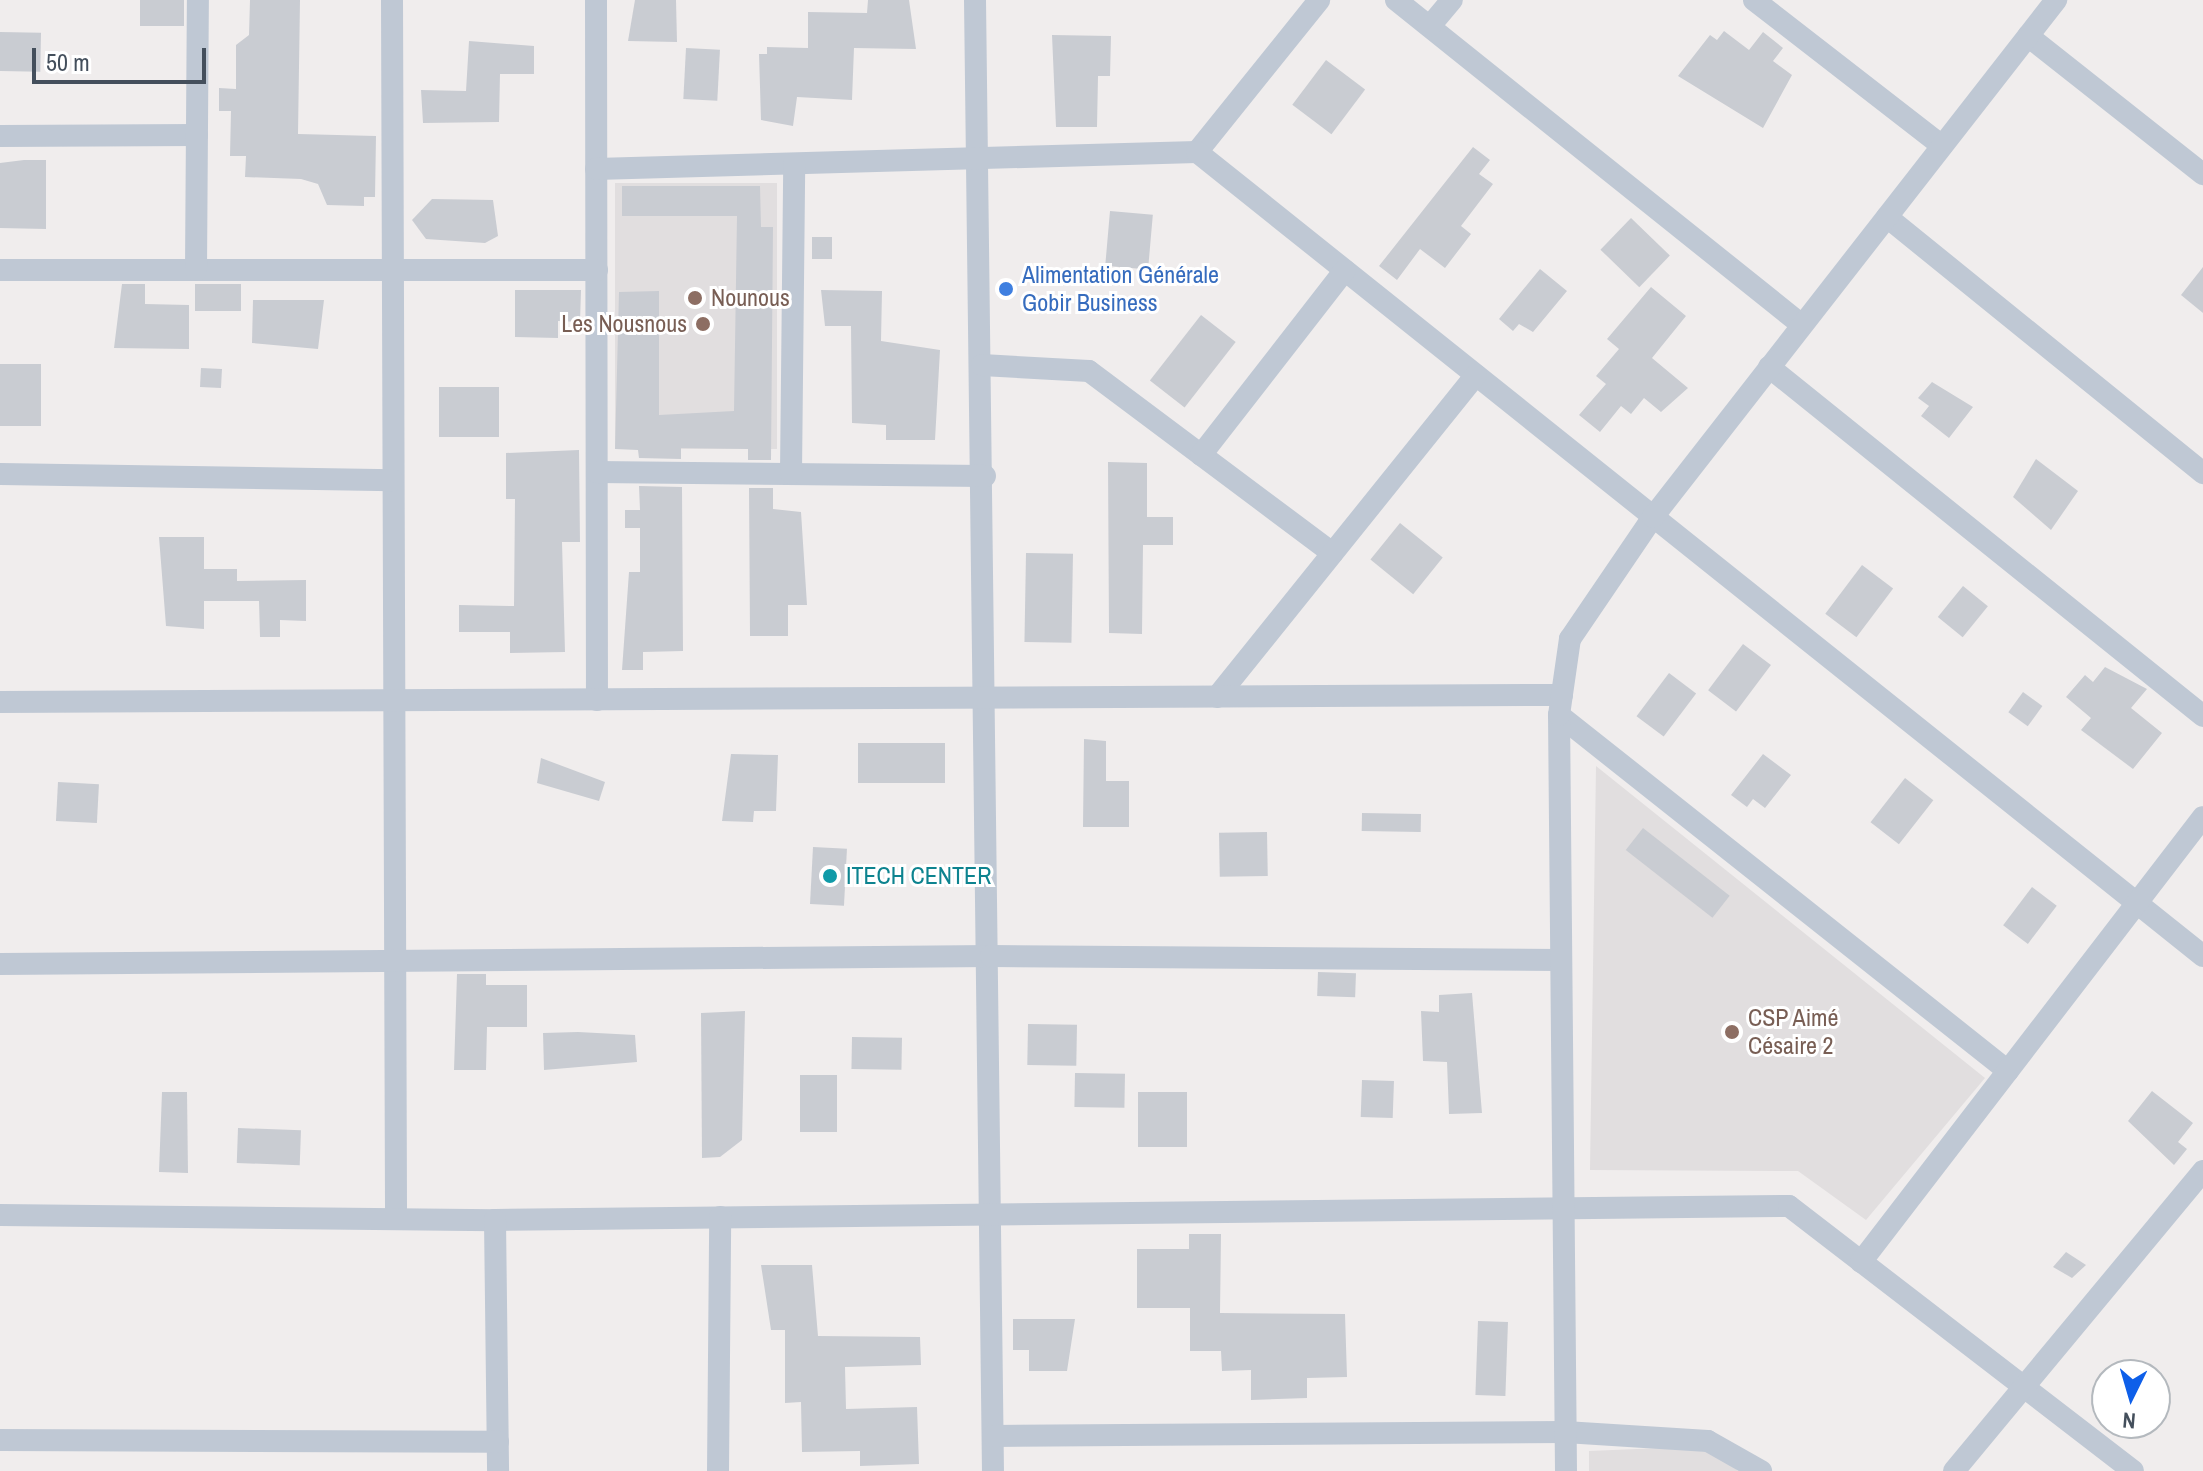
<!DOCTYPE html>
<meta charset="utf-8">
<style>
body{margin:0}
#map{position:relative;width:2203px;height:1471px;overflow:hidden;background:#f0eded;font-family:"Archivo Narrow",sans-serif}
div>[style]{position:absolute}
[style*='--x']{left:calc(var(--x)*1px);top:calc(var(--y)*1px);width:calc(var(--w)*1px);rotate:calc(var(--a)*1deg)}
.education>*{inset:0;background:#e1dedf;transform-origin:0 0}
.building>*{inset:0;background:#c9ccd2;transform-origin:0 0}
.minor>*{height:22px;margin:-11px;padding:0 11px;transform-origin:11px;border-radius:11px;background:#bfc8d4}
.dots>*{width:22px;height:22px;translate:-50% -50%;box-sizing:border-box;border:4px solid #fff;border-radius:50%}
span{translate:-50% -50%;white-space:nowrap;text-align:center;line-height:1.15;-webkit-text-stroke:6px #fff;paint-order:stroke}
.shop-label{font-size:24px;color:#366cbe}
.left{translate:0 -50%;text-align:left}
.education-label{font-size:24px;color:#785e54}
.right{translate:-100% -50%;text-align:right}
.culture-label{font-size:24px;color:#0d838f}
.north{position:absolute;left:2091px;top:1359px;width:80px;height:80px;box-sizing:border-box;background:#fff;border:2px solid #b4b9be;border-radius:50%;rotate:185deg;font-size:22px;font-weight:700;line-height:32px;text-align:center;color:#444f5c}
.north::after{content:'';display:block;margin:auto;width:28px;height:36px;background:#0e5fe9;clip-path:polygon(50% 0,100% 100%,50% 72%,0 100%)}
.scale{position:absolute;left:32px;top:48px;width:174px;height:36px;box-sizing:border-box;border:4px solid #444f5c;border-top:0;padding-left:10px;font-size:24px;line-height:28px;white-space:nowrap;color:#444f5c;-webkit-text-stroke:6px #fff;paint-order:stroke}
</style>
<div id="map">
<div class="education">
<i style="left:615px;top:183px;width:162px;height:266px"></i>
<i style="clip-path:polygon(1596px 766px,1985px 1078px,1866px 1220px,1798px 1171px,1590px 1170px)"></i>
<i style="clip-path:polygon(1709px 1446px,1738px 1471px,1589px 1471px,1589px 1451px)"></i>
</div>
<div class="building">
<i style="left:140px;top:0;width:44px;height:26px"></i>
<i style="clip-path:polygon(250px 0,300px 0,298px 134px,376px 136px,375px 197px,364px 197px,364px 206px,327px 205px,318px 184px,301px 179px,245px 177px,246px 156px,230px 156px,231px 111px,219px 111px,219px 88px,236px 89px,236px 45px,249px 35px)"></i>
<i style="clip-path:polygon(635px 0,676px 0,677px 42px,628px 41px)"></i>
<i style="clip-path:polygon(868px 0,909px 0,916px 49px,854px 48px,852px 100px,797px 97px,793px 126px,761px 120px,759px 54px,767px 54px,767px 47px,808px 48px,808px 12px,867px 13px)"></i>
<i style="clip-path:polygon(1724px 31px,1749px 50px,1763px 32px,1783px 48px,1773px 61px,1792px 75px,1763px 128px,1678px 76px,1710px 35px,1717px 40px)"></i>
<i style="left:0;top:32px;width:41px;height:39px;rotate:1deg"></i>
<i style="clip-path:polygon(1052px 35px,1111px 36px,1110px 76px,1098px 76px,1097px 127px,1056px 127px)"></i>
<i style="clip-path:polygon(469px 41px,534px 46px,534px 74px,500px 74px,499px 122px,423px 123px,421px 90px,466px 91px)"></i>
<i style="left:686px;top:48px;width:34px;height:51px;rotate:3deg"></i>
<i style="left:1326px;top:60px;width:49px;height:56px;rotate:37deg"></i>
<i style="clip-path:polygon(1473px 147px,1490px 160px,1479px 174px,1493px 184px,1461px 226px,1471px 234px,1445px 268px,1420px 249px,1397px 280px,1379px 266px)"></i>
<i style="clip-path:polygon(24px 160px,46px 160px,46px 229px,0 228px,0 163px)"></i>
<i style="clip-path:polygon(622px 186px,760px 186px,761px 227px,773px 227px,771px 460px,748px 460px,748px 449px,681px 448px,681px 459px,639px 458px,638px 450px,615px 449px,619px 292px,659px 291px,659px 415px,734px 411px,737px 216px,622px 216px)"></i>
<i style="clip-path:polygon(432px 199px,493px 200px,498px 236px,485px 243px,426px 239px,412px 220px)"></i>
<i style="left:1110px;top:211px;width:43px;height:55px;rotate:5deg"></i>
<i style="left:1631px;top:218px;width:54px;height:44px;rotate:44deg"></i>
<i style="left:812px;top:237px;width:20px;height:22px"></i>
<i style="clip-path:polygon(2203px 267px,2203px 313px,2181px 295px)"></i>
<i style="clip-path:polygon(1540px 269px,1567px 291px,1533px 332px,1519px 324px,1513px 331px,1499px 319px)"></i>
<i style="clip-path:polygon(122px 284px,145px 284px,145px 304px,189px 305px,189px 349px,114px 348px)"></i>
<i style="left:195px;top:284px;width:46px;height:27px"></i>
<i style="clip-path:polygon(1651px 287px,1686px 316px,1652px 358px,1688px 388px,1661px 412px,1644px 398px,1631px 414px,1621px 406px,1600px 432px,1579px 415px,1606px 384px,1596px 376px,1619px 349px,1607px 339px)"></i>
<i style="clip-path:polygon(515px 290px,581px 290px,580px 322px,558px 321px,558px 338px,515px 337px)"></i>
<i style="clip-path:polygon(821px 290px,882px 291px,881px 341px,940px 350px,935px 440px,886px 440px,886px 425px,852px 423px,851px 326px,825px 326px)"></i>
<i style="clip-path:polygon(253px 300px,324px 300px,318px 349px,252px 343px)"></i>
<i style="left:1201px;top:315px;width:44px;height:83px;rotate:38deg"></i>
<i style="left:0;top:364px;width:41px;height:62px"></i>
<i style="left:201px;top:368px;width:21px;height:19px;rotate:3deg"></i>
<i style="clip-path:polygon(1932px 382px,1973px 407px,1949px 438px,1921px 416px,1929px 406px,1918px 398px)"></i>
<i style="left:439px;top:387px;width:60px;height:50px"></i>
<i style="clip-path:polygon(579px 450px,580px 542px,562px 542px,565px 652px,510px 653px,510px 632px,459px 632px,459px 605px,514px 606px,515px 499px,506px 499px,506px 453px)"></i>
<i style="clip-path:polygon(2036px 459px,2078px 491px,2051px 530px,2013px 497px)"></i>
<i style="clip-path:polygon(1108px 462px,1147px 463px,1147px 517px,1173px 517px,1173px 545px,1143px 545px,1142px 634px,1109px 633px)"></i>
<i style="clip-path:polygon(639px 486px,682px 487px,683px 651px,643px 652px,643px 670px,622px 670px,629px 572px,640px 572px,640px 528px,625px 528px,625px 510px,640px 510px)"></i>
<i style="clip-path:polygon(749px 488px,773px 488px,773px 509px,801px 512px,807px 605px,788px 605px,788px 636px,750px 636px)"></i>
<i style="left:1400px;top:523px;width:55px;height:47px;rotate:39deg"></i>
<i style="clip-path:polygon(159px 537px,204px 537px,204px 569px,237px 569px,237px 581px,306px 580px,306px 621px,280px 620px,280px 637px,260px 637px,259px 601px,204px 601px,204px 629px,166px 626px)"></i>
<i style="left:1026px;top:553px;width:47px;height:89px;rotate:1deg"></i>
<i style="left:1862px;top:565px;width:39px;height:61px;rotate:37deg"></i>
<i style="left:1963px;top:586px;width:32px;height:40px;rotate:39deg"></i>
<i style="left:1743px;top:644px;width:35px;height:58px;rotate:37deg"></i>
<i style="clip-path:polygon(2105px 667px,2147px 689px,2131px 708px,2162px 733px,2133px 769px,2081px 730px,2091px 718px,2066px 697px,2085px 675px,2093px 682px)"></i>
<i style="left:1669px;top:673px;width:34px;height:54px;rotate:37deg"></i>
<i style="left:2023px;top:692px;width:24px;height:25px;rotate:36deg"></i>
<i style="clip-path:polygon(1084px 739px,1106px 741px,1106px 781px,1129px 781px,1129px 827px,1083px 827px)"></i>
<i style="left:858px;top:743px;width:87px;height:40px"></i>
<i style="clip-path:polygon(731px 754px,778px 755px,776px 811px,754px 811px,753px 822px,722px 821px)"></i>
<i style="clip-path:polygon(1763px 754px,1791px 775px,1765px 808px,1753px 799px,1747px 807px,1731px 795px)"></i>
<i style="clip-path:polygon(541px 758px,605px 782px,599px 801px,537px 783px)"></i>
<i style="left:1905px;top:778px;width:36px;height:56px;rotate:38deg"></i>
<i style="left:58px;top:782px;width:41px;height:39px;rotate:3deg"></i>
<i style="left:1362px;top:813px;width:59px;height:18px;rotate:1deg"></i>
<i style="left:1643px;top:828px;width:110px;height:28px;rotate:38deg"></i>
<i style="left:1267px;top:832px;width:44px;height:48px;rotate:89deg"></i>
<i style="left:813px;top:847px;width:34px;height:57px;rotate:3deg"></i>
<i style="left:2032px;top:887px;width:31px;height:48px;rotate:37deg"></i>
<i style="left:1318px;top:972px;width:38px;height:24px;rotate:2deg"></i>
<i style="clip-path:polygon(457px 974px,486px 974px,486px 985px,527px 985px,527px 1027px,487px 1027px,486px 1070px,454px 1070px)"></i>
<i style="clip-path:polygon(1472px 993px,1482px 1113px,1449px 1114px,1447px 1062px,1423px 1061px,1421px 1011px,1439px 1012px,1439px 995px)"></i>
<i style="clip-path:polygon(745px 1011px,742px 1140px,720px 1157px,702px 1158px,701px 1013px)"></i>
<i style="left:1028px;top:1024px;width:49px;height:41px;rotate:1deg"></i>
<i style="clip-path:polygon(578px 1032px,635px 1035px,637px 1062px,544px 1070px,543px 1033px)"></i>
<i style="left:852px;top:1037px;width:50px;height:32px;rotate:1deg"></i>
<i style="left:1075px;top:1073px;width:50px;height:34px;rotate:1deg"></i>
<i style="left:800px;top:1075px;width:37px;height:57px"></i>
<i style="left:1362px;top:1080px;width:32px;height:37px;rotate:2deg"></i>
<i style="clip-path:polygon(2152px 1091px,2193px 1123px,2178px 1142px,2187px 1149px,2174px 1165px,2128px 1121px)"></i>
<i style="clip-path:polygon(162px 1092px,187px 1092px,188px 1173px,159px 1172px)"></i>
<i style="left:1138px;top:1092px;width:49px;height:55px"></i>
<i style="left:238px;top:1128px;width:63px;height:35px;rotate:2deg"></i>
<i style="clip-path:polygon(1189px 1234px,1221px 1234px,1220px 1313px,1345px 1314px,1347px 1377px,1307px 1378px,1307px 1398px,1251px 1400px,1251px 1370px,1222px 1371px,1221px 1351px,1190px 1351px,1190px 1308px,1137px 1308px,1137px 1249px,1189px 1249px)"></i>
<i style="clip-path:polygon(2066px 1252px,2086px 1265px,2072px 1278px,2053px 1267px)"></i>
<i style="clip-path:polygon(761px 1265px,812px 1265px,818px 1336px,920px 1337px,921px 1365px,845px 1367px,846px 1409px,917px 1407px,919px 1464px,860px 1466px,860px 1451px,802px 1452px,801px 1402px,785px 1403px,785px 1330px,771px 1330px)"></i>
<i style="clip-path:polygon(1013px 1319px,1075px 1319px,1067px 1371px,1029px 1371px,1029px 1350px,1013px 1350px)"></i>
<i style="left:1478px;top:1321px;width:30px;height:74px;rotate:2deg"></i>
</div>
<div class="minor">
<i style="--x:392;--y:0;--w:1219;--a:89.81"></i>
<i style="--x:596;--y:0;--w:700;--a:89.92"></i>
<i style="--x:975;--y:0;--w:1471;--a:89.3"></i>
<i style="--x:1396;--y:0;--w:520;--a:38.68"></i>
<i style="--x:1754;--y:0;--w:238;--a:37.8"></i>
<i style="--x:1430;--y:26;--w:34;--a:-50"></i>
<i style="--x:2028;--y:36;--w:223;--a:38.3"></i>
<i style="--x:0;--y:136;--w:197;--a:-0.3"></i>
<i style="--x:1197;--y:152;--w:195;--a:-51.2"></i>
<i style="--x:596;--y:169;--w:601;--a:-1.62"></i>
<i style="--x:1197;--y:152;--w:1288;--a:38.63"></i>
<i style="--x:1887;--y:217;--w:407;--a:39"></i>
<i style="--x:0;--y:270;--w:597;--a:0"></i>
<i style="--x:196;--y:270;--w:270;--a:-89.6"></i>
<i style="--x:982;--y:365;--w:107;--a:3.2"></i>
<i style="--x:1089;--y:371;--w:304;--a:36.8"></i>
<i style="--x:1769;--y:367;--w:557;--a:38.8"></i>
<i style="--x:1201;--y:455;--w:234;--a:-52.1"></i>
<i style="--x:597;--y:472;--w:388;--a:0.6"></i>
<i style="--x:791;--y:473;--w:309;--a:-89.4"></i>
<i style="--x:0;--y:474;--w:393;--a:0.9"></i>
<i style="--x:1217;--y:697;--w:413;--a:-51.2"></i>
<i style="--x:0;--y:702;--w:1562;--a:-0.26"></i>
<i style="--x:1559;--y:715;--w:573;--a:38.41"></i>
<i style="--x:0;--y:964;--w:991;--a:-0.46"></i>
<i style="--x:991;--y:956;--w:570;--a:0.4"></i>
<i style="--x:0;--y:1215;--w:495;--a:0.6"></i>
<i style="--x:495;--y:1220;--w:1294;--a:-0.62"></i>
<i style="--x:1789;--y:1206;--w:434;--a:37.6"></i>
<i style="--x:495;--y:1220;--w:251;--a:89.3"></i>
<i style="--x:1861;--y:1262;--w:561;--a:-52.46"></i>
<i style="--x:993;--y:1436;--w:572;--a:-0.4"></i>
<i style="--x:1565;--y:1432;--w:143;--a:3.6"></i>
<i style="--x:1708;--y:1441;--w:61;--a:29.5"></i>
<i style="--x:0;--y:1440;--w:498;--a:0.2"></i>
<i style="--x:718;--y:1471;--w:254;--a:-89.5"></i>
<i style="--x:1566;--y:1471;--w:756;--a:-90.53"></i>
<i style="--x:1559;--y:715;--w:77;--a:-81.8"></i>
<i style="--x:1570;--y:639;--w:148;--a:-55.8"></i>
<i style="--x:1653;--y:517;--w:656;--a:-52.06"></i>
<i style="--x:1954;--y:1471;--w:390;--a:-50.3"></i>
</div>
<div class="dots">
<i style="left:1006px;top:289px;background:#3f7fe0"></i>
<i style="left:695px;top:298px;background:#8d6e63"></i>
<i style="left:703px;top:324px;background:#8d6e63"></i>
<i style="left:830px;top:876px;background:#0f9aa8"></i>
<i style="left:1732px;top:1032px;background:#8d6e63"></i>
</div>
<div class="shop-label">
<span class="left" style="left:1022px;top:289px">Alimentation Générale<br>Gobir Business</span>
</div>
<div class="education-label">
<span class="left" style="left:711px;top:298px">Nounous</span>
<span class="right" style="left:687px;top:324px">Les Nousnous</span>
<span class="left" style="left:1748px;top:1032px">CSP Aimé<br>Césaire 2</span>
</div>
<div class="culture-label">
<span class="left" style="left:846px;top:876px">ITECH CENTER</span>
</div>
<div class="north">N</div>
<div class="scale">50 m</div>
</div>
